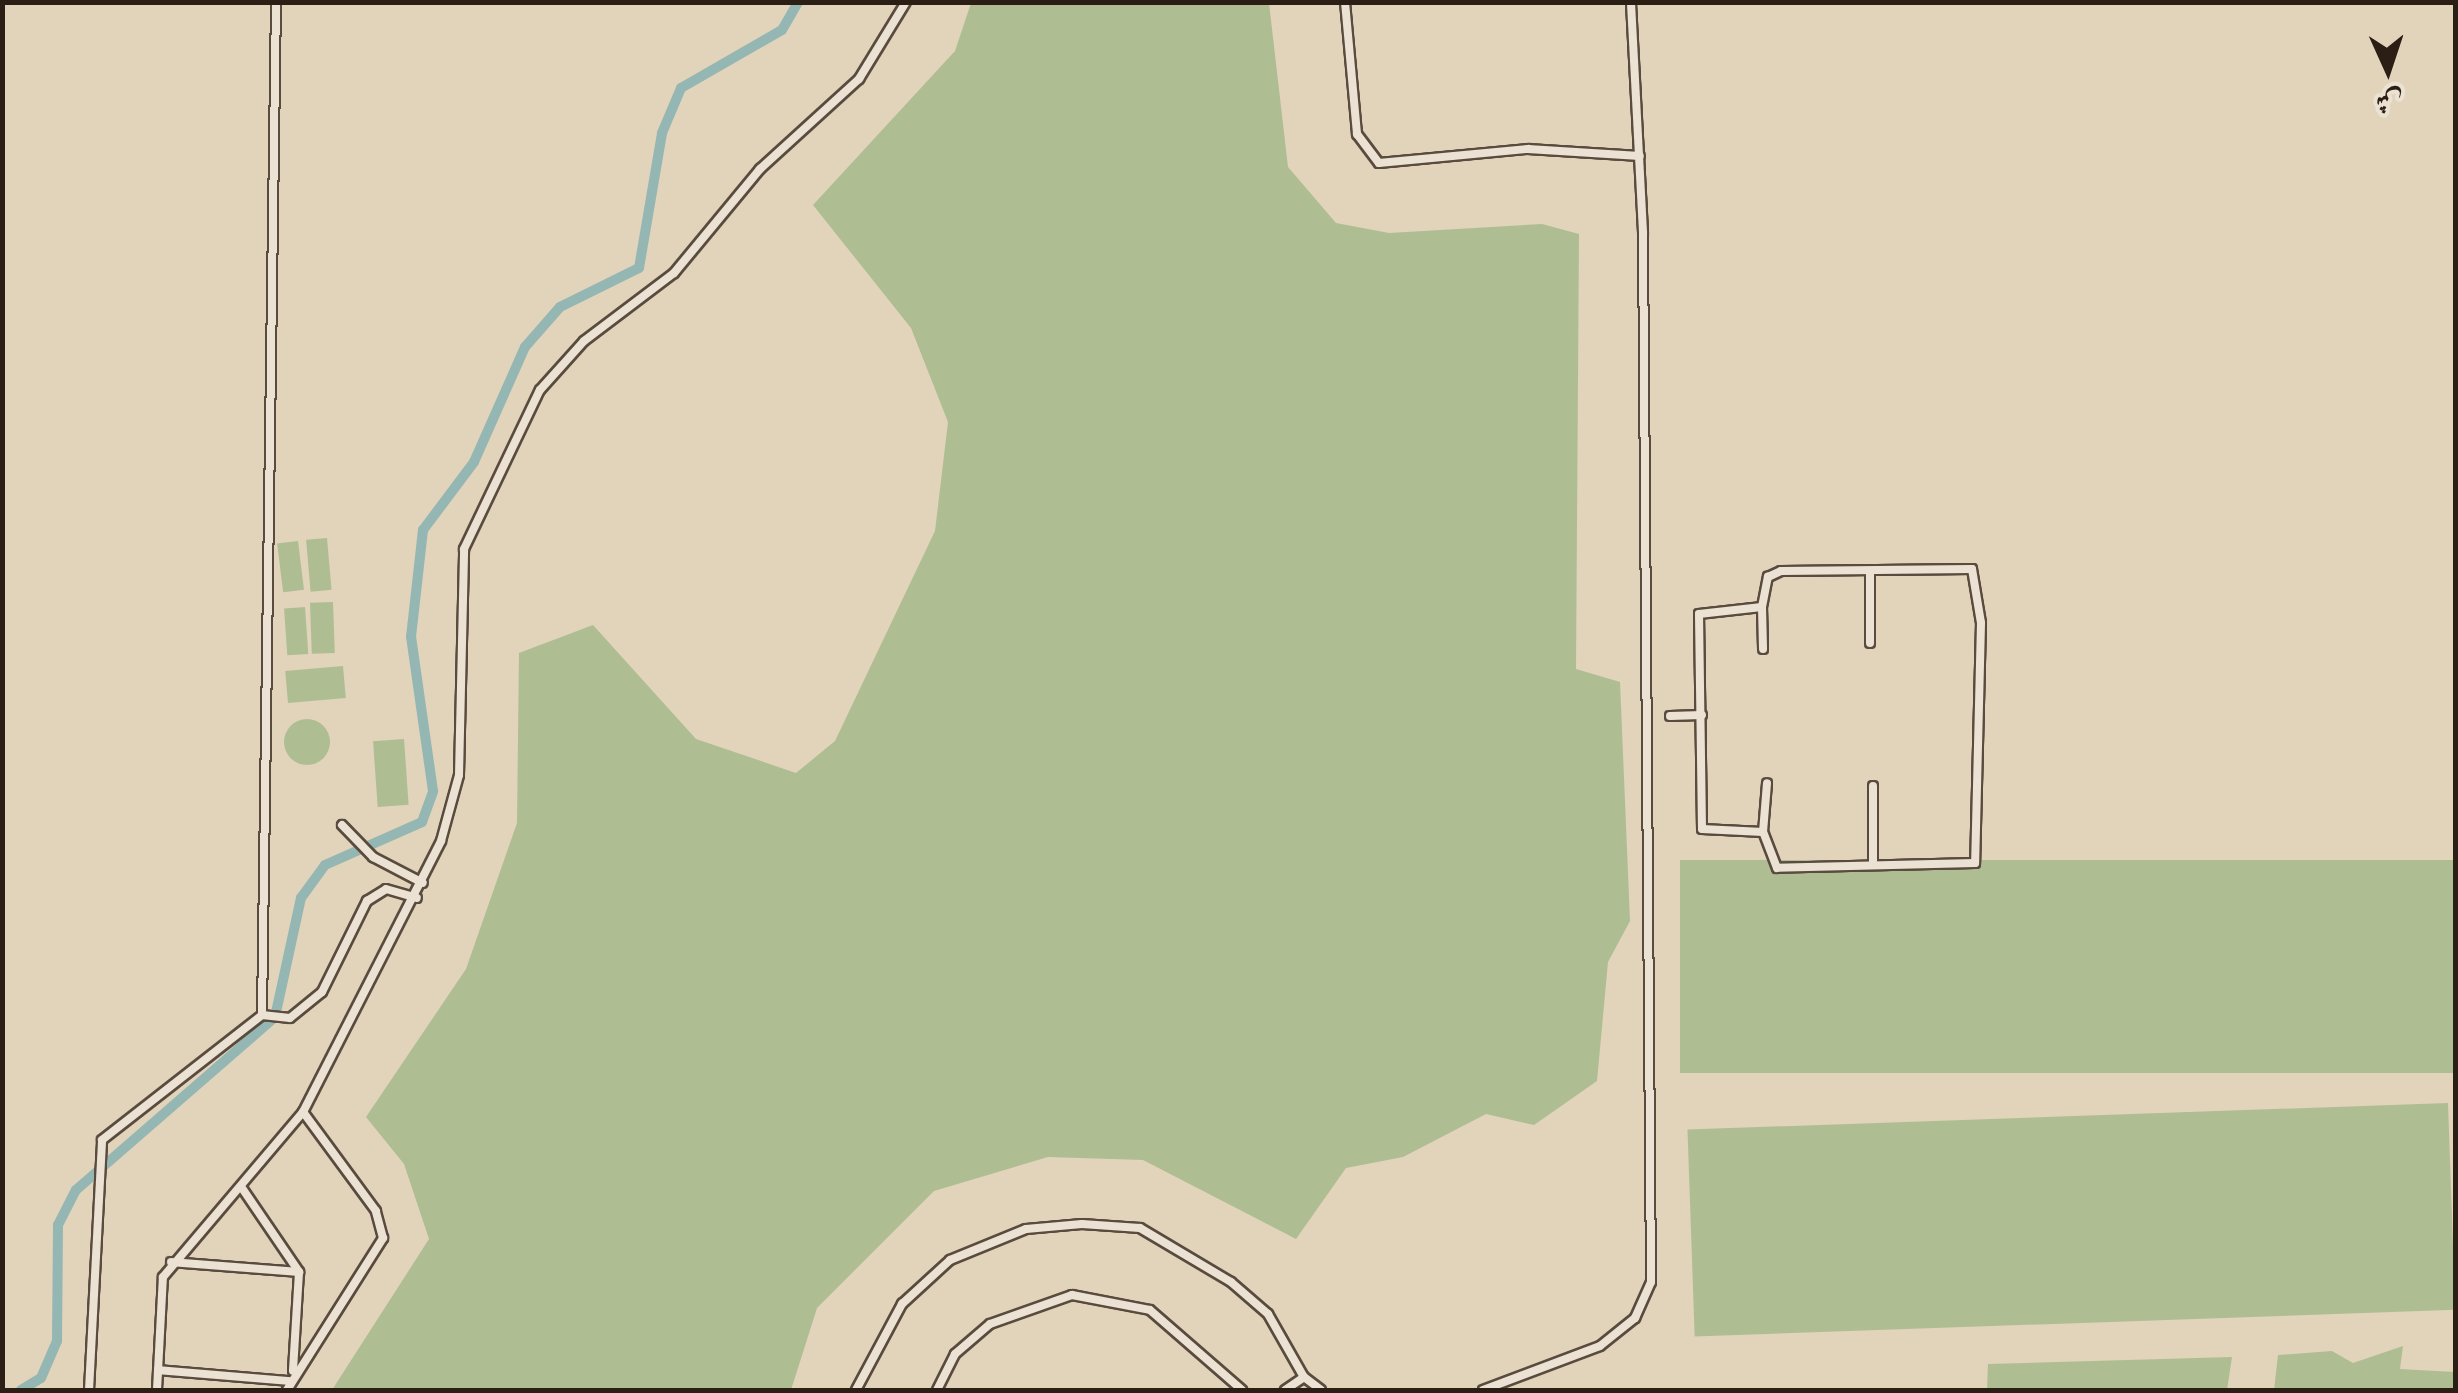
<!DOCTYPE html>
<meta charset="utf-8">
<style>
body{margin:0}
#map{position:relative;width:2458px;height:1393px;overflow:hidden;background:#e2d3bb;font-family:Vollkorn,Amiri,serif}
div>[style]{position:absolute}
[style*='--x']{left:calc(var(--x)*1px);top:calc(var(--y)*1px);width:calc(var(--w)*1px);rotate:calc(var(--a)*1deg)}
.green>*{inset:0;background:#afbd93;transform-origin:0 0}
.round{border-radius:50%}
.canal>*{height:10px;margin:-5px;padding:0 5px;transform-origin:5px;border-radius:5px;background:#95b7b3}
.roads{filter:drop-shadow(2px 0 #594b3e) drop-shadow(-2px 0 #594b3e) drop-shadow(0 2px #594b3e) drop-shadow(0 -2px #594b3e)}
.minor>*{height:8px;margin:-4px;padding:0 4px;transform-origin:4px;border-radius:4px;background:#ece2d3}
span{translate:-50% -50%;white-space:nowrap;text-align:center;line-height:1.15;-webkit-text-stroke:10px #ece2d3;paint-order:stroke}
.frame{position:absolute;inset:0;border:5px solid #2b1e14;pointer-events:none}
.north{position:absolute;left:2338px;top:20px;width:100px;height:100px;-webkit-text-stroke:8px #ece2d3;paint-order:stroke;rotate:177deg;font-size:28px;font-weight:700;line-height:40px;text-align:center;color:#2b1e14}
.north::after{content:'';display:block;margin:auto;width:35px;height:45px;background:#2b1e14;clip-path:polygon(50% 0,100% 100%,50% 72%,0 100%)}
</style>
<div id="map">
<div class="green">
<i style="clip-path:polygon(971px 3px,1269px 3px,1288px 167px,1336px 223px,1389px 233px,1542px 224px,1579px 234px,1576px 669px,1620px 682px,1630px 921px,1608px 962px,1597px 1081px,1534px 1125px,1486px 1114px,1403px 1157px,1346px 1168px,1296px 1239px,1143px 1160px,1048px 1157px,934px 1191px,817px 1308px,791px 1390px,332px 1390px,429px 1239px,404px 1164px,366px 1117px,466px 969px,517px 823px,519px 653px,593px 625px,696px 739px,796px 773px,835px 741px,935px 531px,948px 422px,911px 328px,813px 205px,955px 51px)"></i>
<i style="left:327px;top:538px;width:52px;height:21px;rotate:85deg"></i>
<i style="left:298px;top:541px;width:49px;height:21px;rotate:83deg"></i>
<i style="left:333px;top:602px;width:51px;height:23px;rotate:88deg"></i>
<i style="left:305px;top:607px;width:47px;height:21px;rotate:86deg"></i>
<i style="left:343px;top:666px;width:32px;height:58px;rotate:85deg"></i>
<i class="round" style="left:284px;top:719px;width:46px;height:46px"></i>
<i style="left:404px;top:739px;width:66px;height:31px;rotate:86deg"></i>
<i style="left:2455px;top:860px;width:213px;height:775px;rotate:90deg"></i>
<i style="left:2448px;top:1103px;width:207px;height:761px;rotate:88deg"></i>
<i style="clip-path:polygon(2403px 1346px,2400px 1369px,2455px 1372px,2455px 1390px,2274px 1390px,2278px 1355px,2332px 1351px,2353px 1363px)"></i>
<i style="clip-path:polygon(2232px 1357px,2227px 1390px,1987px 1390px,1988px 1364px)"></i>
</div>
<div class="canal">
<i style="--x:21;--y:1390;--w:23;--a:-31"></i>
<i style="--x:41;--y:1378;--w:40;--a:-66.6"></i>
<i style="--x:57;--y:1341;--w:116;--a:-89.5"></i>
<i style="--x:58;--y:1225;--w:39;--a:-63"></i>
<i style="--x:76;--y:1190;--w:264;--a:-41"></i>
<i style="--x:275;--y:1017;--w:122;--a:-77.7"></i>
<i style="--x:301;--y:898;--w:41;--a:-54"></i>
<i style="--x:325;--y:865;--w:106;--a:-23.9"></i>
<i style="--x:422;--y:822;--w:33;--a:-70"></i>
<i style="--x:433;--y:791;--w:156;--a:-98.1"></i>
<i style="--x:411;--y:637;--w:108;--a:-83.6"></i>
<i style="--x:423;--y:530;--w:85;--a:-53.1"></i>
<i style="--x:474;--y:462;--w:126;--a:-66.1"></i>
<i style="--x:525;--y:347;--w:53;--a:-48.8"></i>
<i style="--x:560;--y:307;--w:88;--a:-26.3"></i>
<i style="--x:639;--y:268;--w:137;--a:-80.3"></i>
<i style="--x:662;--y:133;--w:49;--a:-67.1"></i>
<i style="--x:681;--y:88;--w:116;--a:-29.9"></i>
<i style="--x:782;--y:30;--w:32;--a:-60"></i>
</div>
<div class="roads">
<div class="minor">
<i style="--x:1345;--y:2;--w:133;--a:84.8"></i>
<i style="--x:1357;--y:134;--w:36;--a:53"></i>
<i style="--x:1379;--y:163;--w:150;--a:-5.4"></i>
<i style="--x:1528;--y:149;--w:112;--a:3.6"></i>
<i style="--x:1972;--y:569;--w:55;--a:80.5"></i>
<i style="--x:1981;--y:623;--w:240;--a:91.4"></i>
<i style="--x:1975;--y:863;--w:198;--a:178.6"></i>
<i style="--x:1777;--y:868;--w:39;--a:-111"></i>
<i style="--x:1763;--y:832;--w:61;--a:-177.2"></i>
<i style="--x:1702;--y:829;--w:215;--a:-90.8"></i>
<i style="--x:1699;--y:614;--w:63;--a:-6.3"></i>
<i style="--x:1762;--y:607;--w:31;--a:-79"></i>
<i style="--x:1768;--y:577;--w:14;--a:-25"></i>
<i style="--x:1781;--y:571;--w:191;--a:-0.6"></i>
<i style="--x:1762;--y:607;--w:42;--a:88.6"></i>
<i style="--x:1870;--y:643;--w:72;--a:-90"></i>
<i style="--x:1670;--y:716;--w:32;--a:-2"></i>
<i style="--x:342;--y:825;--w:45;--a:45.9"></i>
<i style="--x:373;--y:857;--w:56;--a:27.5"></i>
<i style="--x:1763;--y:832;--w:49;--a:-85.3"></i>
<i style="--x:1873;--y:864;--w:78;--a:-90"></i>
<i style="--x:262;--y:1015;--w:28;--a:6"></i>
<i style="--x:290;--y:1018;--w:41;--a:-39.1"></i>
<i style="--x:322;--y:992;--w:102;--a:-63.7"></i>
<i style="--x:367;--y:901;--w:22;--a:-32"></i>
<i style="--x:386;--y:889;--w:32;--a:16"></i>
<i style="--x:242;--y:1188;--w:102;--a:55.8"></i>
<i style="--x:299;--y:1272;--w:99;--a:93.5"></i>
<i style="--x:171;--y:1262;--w:128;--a:4.5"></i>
<i style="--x:158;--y:1370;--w:132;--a:4.8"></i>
<i style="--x:89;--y:1390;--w:250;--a:-87"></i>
<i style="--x:102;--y:1140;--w:203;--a:-38"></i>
<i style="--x:262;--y:1015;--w:1013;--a:-89.21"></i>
<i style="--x:157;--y:1390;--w:113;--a:-87"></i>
<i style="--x:163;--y:1277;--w:216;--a:-49.7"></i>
<i style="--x:303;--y:1112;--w:304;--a:-63"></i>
<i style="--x:441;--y:841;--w:68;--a:-74.7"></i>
<i style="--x:459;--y:775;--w:226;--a:-88.7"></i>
<i style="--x:464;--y:549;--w:176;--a:-64.5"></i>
<i style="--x:540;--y:390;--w:66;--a:-48.1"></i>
<i style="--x:584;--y:341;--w:113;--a:-37.1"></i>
<i style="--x:674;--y:273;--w:135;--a:-50.4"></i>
<i style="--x:760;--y:169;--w:134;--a:-42.3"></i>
<i style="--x:859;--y:79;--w:90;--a:-58.6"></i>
<i style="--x:287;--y:1390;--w:180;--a:-57.7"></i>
<i style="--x:383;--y:1238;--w:28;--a:-105"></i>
<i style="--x:376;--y:1211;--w:123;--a:-126.4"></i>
<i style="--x:856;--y:1390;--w:98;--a:-61.9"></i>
<i style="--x:902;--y:1304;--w:65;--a:-42.5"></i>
<i style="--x:950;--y:1260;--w:82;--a:-22.2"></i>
<i style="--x:1026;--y:1229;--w:56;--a:-5.1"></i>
<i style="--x:1082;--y:1224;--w:58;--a:3.9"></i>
<i style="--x:1140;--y:1228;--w:106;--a:30.7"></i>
<i style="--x:1231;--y:1282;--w:49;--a:40.9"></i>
<i style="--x:1268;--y:1314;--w:73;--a:60.3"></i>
<i style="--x:937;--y:1390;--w:40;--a:-63.4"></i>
<i style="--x:955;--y:1354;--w:46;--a:-40.6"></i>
<i style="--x:990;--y:1324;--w:87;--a:-19.5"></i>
<i style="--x:1072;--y:1295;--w:79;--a:10.9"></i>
<i style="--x:1150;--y:1310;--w:122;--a:41"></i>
<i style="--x:1285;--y:1390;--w:23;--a:-34"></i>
<i style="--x:1304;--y:1377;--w:21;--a:37"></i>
<i style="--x:1483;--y:1390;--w:125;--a:-20.6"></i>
<i style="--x:1600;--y:1346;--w:45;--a:-38.7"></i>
<i style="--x:1635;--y:1318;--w:39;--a:-66"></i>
<i style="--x:1651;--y:1282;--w:1050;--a:-90.44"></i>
<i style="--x:1643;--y:232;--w:230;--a:-93"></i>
</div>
</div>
<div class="frame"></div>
<div class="north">ش</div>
</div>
